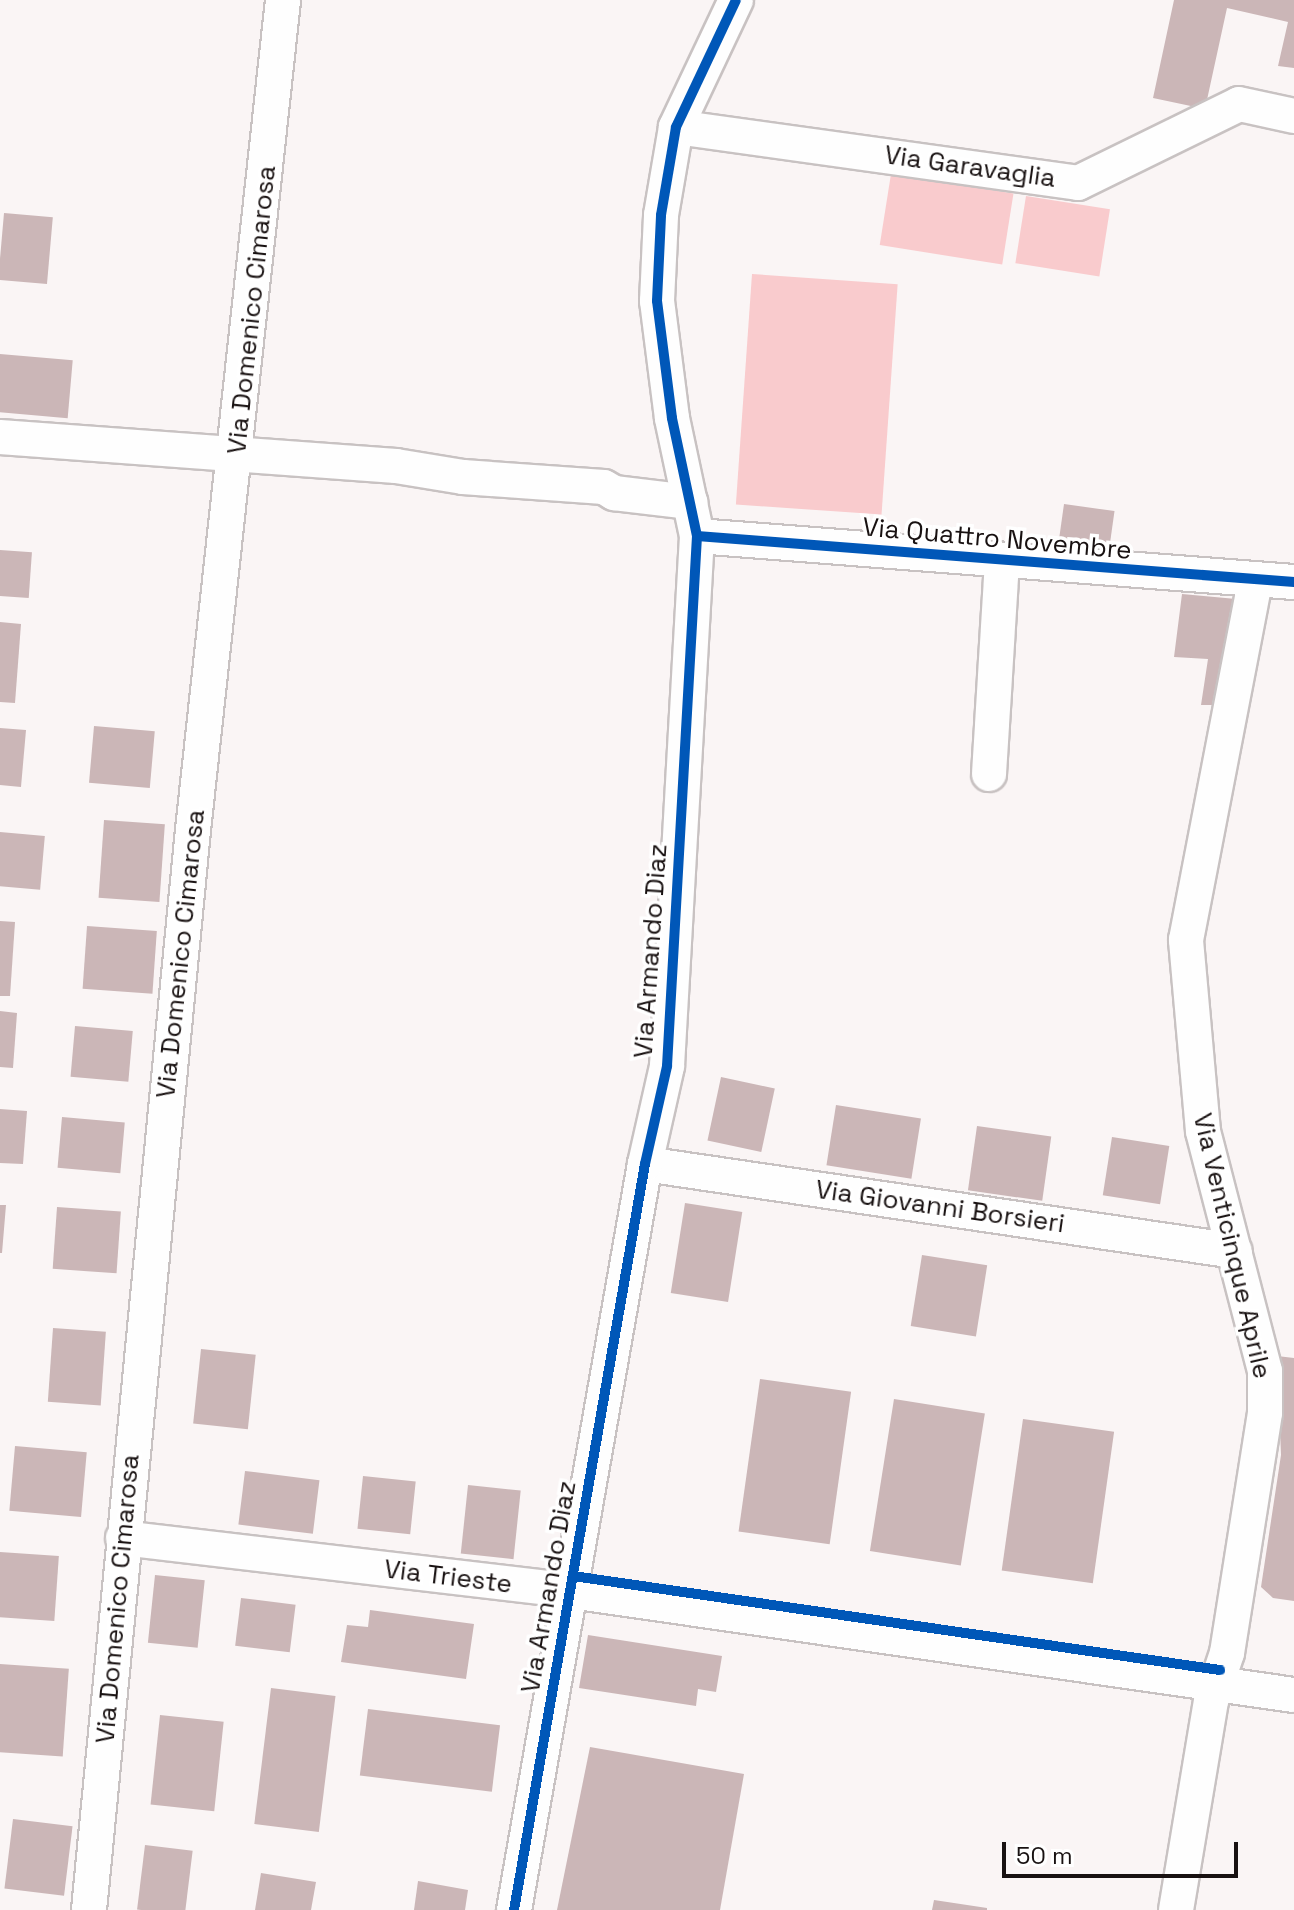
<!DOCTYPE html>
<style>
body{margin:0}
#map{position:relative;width:1294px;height:1910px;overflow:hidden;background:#faf5f5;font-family:"Space Grotesk",sans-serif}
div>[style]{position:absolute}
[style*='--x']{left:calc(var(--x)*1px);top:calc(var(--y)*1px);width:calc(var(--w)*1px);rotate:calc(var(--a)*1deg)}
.green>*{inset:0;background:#f9cbcd;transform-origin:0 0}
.building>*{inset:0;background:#cbb6b7;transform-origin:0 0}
.roads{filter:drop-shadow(2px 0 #c8c2c2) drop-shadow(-2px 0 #c8c2c2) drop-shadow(0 2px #c8c2c2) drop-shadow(0 -2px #c8c2c2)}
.minor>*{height:34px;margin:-17px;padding:0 17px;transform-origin:17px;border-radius:17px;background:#fefefe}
.cycleway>*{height:10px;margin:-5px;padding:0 5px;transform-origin:5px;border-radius:5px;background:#0057b8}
span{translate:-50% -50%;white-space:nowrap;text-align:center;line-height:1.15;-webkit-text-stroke:7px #fff;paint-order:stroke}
.street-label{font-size:26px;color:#181111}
.scale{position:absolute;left:1002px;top:1842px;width:236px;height:36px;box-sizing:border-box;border:4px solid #181111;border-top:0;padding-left:10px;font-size:24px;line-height:28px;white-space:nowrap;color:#181111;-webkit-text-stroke:6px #fff;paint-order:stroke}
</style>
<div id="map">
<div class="green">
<i style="left:891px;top:174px;width:124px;height:72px;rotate:9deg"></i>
<i style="left:1026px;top:196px;width:85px;height:68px;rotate:9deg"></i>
<i style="left:752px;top:274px;width:146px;height:231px;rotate:4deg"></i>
</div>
<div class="building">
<i style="clip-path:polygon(1174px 0,1294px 0,1294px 68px,1278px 66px,1288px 22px,1227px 8px,1205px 109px,1153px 98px)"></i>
<i style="left:4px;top:213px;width:49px;height:67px;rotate:5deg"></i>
<i style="left:0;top:354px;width:73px;height:58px;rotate:5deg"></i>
<i style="left:1064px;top:504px;width:51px;height:46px;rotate:8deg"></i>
<i style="left:0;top:550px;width:32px;height:46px;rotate:4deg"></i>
<i style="clip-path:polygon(1182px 594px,1247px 600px,1229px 705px,1201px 705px,1208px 659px,1174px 657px)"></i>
<i style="clip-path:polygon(0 622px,21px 624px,15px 703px,0 702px)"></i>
<i style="left:94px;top:726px;width:61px;height:57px;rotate:5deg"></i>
<i style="clip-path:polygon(0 728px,26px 730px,21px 787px,0 785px)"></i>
<i style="left:104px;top:820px;width:61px;height:78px;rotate:4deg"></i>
<i style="left:0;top:832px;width:45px;height:54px;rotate:5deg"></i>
<i style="clip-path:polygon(0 921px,15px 922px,10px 996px,0 996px)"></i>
<i style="left:87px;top:926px;width:70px;height:63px;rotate:4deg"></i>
<i style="clip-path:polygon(0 1011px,17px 1013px,13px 1068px,0 1067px)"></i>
<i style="left:75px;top:1026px;width:58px;height:51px;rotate:5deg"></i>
<i style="left:721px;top:1077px;width:55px;height:65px;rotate:12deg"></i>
<i style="left:836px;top:1105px;width:86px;height:61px;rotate:9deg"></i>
<i style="clip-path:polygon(0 1109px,27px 1111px,23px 1164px,0 1163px)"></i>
<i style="left:62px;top:1117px;width:63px;height:51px;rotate:5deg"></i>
<i style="left:977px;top:1126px;width:75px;height:65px;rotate:8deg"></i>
<i style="left:1112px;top:1137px;width:58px;height:59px;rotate:9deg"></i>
<i style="left:685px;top:1203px;width:58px;height:91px;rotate:9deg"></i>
<i style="clip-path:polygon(0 1205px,6px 1205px,2px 1253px,0 1253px)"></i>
<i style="left:57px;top:1207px;width:64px;height:62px;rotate:4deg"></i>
<i style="left:922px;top:1255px;width:66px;height:72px;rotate:9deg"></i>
<i style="left:53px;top:1328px;width:53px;height:74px;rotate:4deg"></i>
<i style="left:201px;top:1349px;width:55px;height:75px;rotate:6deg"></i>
<i style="clip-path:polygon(1277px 1356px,1294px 1358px,1294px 1601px,1273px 1598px,1261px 1587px,1281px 1455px)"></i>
<i style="left:760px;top:1379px;width:92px;height:154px;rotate:8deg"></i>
<i style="left:894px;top:1399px;width:92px;height:154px;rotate:9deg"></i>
<i style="left:1023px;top:1419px;width:92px;height:153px;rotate:8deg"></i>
<i style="left:15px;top:1446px;width:72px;height:65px;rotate:5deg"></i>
<i style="left:245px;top:1471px;width:75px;height:54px;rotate:7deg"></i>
<i style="left:363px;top:1476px;width:53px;height:53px;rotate:6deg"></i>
<i style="left:468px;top:1485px;width:53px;height:69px;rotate:6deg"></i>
<i style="left:0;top:1552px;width:59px;height:65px;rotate:4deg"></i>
<i style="left:155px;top:1575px;width:50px;height:68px;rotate:6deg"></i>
<i style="left:241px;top:1598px;width:55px;height:48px;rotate:7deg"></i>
<i style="clip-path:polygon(370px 1610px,474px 1624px,466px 1679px,341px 1662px,347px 1625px,368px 1627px)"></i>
<i style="clip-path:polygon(588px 1635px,722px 1656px,716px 1692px,698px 1689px,696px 1706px,579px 1688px)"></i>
<i style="left:0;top:1664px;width:69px;height:88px;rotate:4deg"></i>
<i style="left:271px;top:1688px;width:65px;height:137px;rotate:7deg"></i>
<i style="left:368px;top:1709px;width:133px;height:67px;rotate:7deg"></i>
<i style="left:160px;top:1715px;width:64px;height:90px;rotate:6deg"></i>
<i style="clip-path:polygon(590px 1747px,744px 1774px,720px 1910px,557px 1910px)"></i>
<i style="left:13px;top:1819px;width:60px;height:70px;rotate:7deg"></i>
<i style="left:145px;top:1845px;width:48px;height:65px;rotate:7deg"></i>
<i style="clip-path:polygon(261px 1873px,316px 1882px,311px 1910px,255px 1910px)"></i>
<i style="clip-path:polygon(418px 1881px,468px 1890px,465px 1910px,414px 1910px)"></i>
<i style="clip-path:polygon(934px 1900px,987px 1908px,987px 1910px,932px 1910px)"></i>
</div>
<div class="roads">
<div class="minor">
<i style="--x:676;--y:127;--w:406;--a:7.9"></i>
<i style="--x:1078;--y:183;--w:179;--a:-26.1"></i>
<i style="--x:1239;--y:104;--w:56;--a:12.3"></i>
<i style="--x:0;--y:437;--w:397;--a:4.2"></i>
<i style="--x:396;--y:466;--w:68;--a:9.3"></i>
<i style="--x:463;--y:477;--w:141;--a:4.1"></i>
<i style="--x:604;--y:487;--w:12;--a:31"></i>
<i style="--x:614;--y:493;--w:77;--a:6.8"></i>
<i style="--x:697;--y:536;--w:599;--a:4.41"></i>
<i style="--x:989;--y:774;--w:213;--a:-86.5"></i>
<i style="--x:645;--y:1164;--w:596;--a:8.39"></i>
<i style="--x:123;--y:1538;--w:451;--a:6.7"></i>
<i style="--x:571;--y:1591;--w:730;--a:8.19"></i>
<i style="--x:89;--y:1910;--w:1085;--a:-84.5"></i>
<i style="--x:193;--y:830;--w:835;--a:-83.81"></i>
<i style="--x:514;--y:1910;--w:757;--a:-80.04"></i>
<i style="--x:645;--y:1164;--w:100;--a:-77.3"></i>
<i style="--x:667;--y:1066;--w:531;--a:-86.76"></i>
<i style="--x:697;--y:536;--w:121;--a:-102"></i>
<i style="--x:672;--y:418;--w:118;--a:-97.3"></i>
<i style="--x:657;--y:301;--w:86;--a:-87.3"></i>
<i style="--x:661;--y:215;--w:89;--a:-80.3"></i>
<i style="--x:676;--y:127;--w:140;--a:-64.7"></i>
<i style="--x:1176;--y:1910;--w:212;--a:-80.5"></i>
<i style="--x:1211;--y:1701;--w:51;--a:-71.6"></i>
<i style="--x:1227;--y:1653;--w:243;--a:-81"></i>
<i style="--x:1265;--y:1413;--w:42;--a:-90"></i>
<i style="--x:1265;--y:1371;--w:248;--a:-104.5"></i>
<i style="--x:1203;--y:1131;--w:192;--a:-95.1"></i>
<i style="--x:1186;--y:940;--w:366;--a:-79.1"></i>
</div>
</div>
<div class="cycleway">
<i style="--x:697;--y:536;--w:599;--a:4.41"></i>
<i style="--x:573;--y:1576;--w:654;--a:8.27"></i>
<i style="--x:514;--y:1910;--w:757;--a:-80.04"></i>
<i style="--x:645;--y:1164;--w:100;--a:-77.3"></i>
<i style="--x:667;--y:1066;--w:531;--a:-86.76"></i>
<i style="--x:697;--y:536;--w:121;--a:-102"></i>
<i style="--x:672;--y:418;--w:118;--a:-97.3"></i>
<i style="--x:657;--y:301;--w:86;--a:-87.3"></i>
<i style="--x:661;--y:215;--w:89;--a:-80.3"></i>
<i style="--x:676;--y:127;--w:140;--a:-64.7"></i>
</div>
<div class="street-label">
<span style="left:970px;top:167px;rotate:8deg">Via Garavaglia</span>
<span style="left:252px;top:310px;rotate:-84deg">Via Domenico Cimarosa</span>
<span style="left:997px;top:539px;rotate:5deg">Via Quattro Novembre</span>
<span style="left:651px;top:951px;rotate:-86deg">Via Armando Diaz</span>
<span style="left:181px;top:954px;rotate:-84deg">Via Domenico Cimarosa</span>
<span style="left:940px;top:1207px;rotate:8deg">Via Giovanni Borsieri</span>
<span style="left:1232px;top:1246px;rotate:77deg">Via Venticinque Aprile</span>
<span style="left:448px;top:1577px;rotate:7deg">Via Trieste</span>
<span style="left:549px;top:1587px;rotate:-80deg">Via Armando Diaz</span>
<span style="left:118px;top:1599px;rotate:-85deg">Via Domenico Cimarosa</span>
</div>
<div class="scale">50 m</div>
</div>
